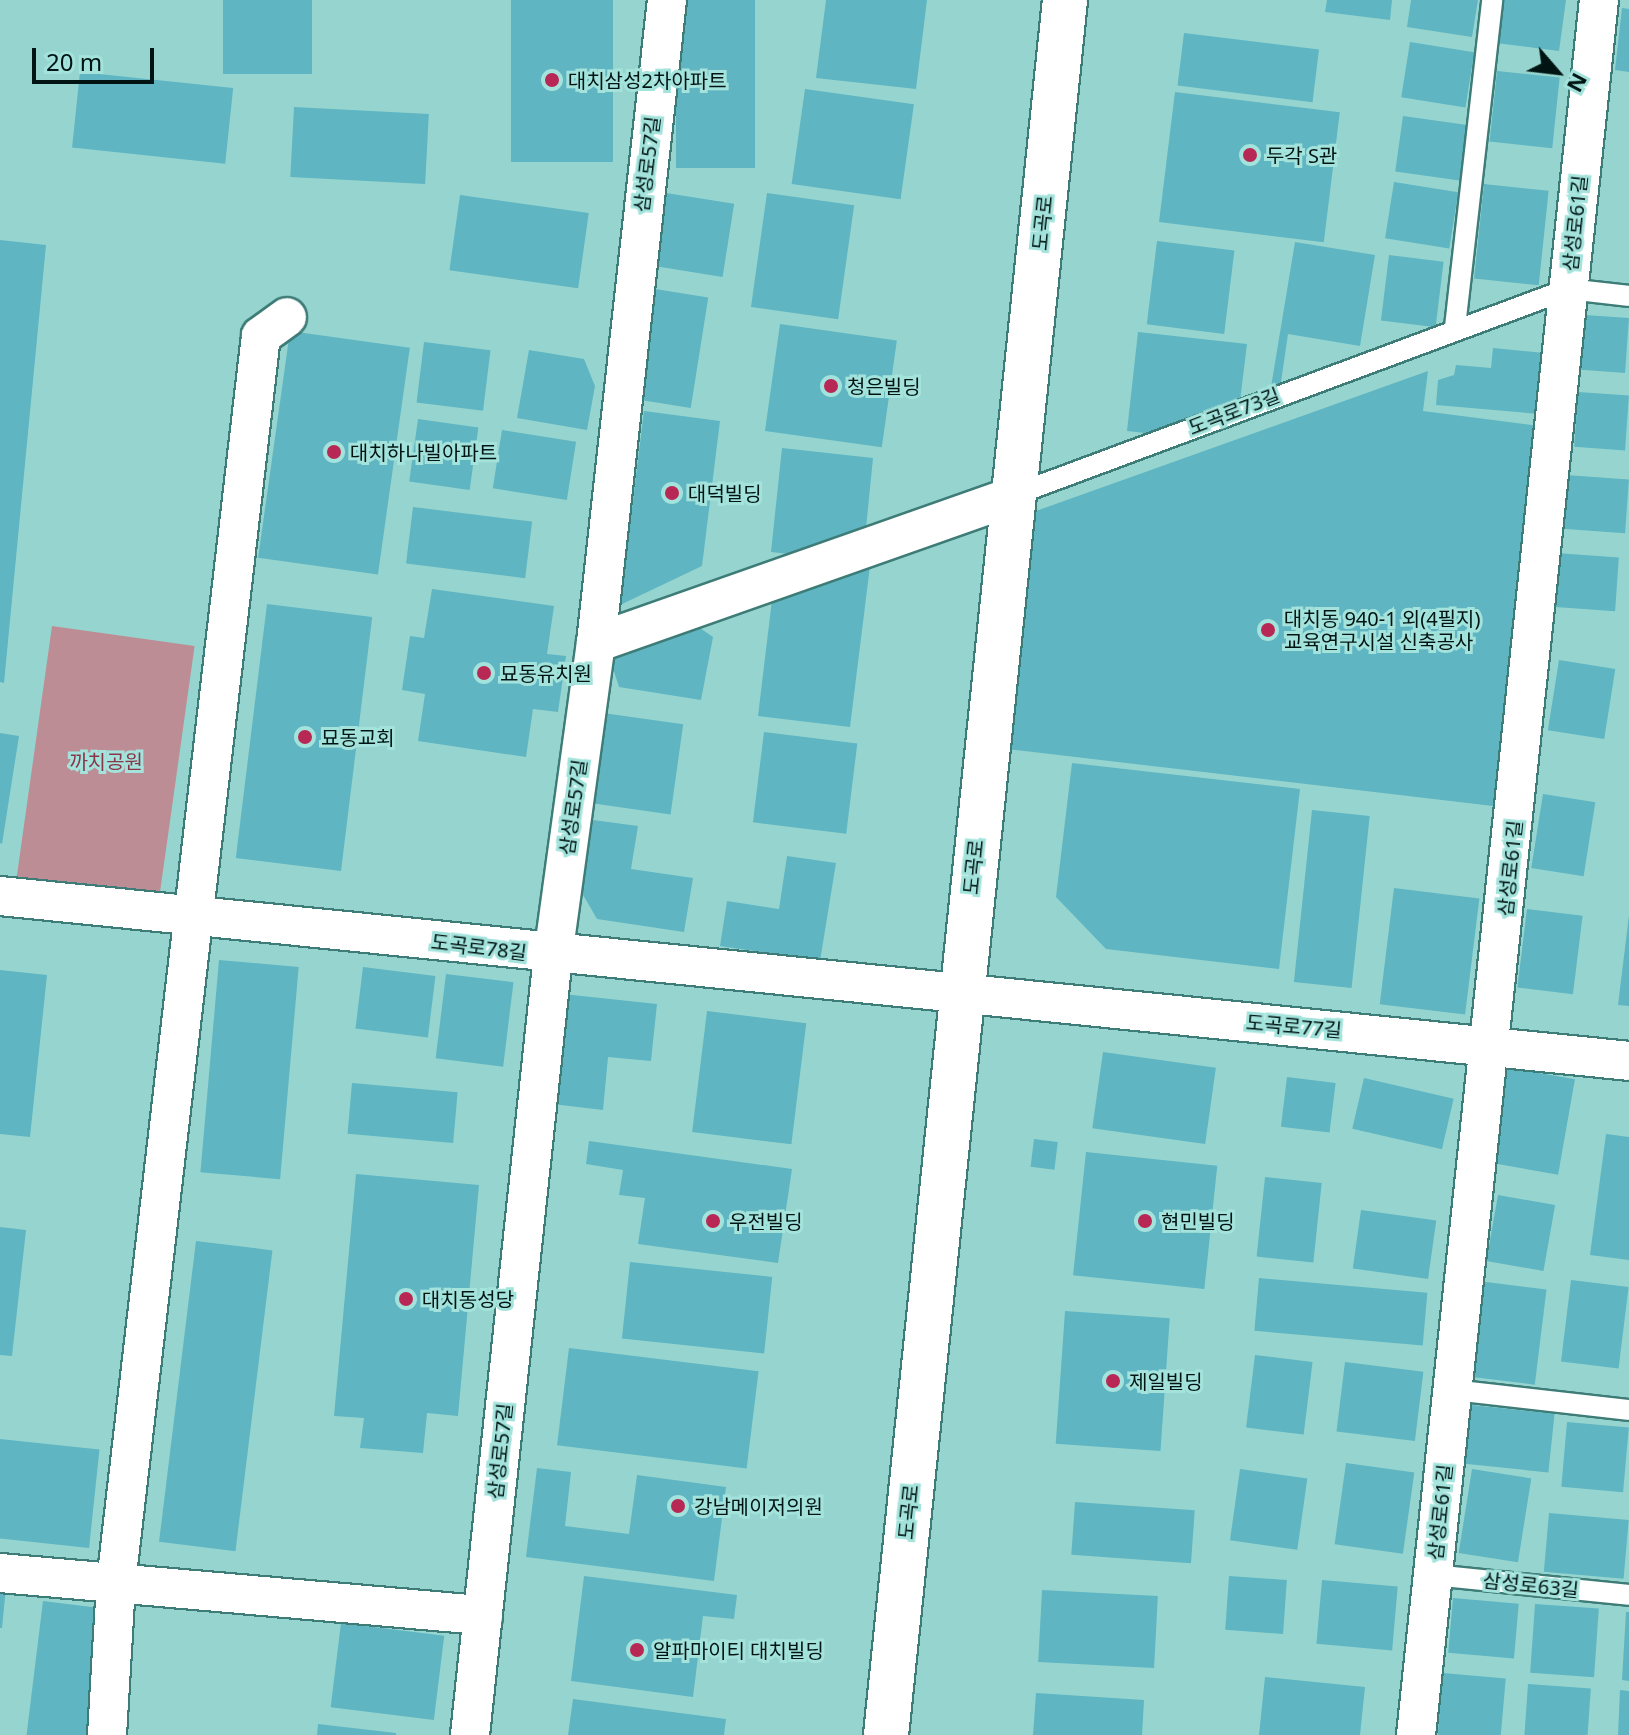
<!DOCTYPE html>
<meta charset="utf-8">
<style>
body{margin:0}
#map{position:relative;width:1629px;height:1735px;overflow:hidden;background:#96d5cf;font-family:"Noto Sans","Noto Sans KR",sans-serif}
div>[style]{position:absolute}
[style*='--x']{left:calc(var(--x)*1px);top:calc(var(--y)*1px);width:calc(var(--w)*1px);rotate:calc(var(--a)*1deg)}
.green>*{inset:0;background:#bd8d95;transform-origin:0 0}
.building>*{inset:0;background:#5fb5c2;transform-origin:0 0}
.roads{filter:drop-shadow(2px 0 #3e7c77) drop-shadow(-2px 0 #3e7c77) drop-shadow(0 2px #3e7c77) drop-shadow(0 -2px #3e7c77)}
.lane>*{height:20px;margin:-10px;padding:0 10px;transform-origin:10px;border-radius:10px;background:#fff}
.street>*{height:38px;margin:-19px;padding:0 19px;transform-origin:19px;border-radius:19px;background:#fff}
.secondary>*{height:44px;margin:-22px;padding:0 22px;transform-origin:22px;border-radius:22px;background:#fff}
.dots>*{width:22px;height:22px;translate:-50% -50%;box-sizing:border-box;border:4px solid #a3e3dc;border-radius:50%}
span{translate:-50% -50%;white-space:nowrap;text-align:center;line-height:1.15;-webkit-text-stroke:6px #a3e3dc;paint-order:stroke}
.poi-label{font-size:20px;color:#001513}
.left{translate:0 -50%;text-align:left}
.street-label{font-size:20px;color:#001513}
.park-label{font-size:20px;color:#893649}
.north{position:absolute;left:1517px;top:32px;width:80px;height:80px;-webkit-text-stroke:6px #a3e3dc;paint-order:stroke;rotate:118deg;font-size:22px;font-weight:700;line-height:32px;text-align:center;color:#001513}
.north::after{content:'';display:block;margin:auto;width:28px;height:36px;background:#001513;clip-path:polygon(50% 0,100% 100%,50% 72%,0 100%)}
.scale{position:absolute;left:32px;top:48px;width:122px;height:36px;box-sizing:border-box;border:4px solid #001513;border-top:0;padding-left:10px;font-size:24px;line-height:28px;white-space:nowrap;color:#001513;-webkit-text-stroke:6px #a3e3dc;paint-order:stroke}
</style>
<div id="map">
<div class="green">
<i style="left:52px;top:626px;width:144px;height:253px;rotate:8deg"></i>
</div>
<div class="building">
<i style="left:223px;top:0;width:89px;height:74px"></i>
<i style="left:511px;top:0;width:102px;height:162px"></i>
<i style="left:676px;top:0;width:79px;height:168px"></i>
<i style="clip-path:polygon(826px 0,927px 0,916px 89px,816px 78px)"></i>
<i style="clip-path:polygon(1327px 0,1392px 0,1390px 20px,1325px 12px)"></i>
<i style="clip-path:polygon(1411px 0,1478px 0,1472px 37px,1407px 27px)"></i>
<i style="clip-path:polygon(1501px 0,1566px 0,1559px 51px,1496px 43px)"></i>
<i style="clip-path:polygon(1622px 8px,1629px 9px,1629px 72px,1615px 70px)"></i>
<i style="left:1184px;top:33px;width:136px;height:53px;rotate:7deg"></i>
<i style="left:1410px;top:42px;width:65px;height:56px;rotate:9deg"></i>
<i style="left:1497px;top:71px;width:63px;height:71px;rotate:6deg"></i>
<i style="left:80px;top:72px;width:154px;height:76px;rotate:6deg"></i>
<i style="left:805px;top:89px;width:110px;height:96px;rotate:8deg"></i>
<i style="left:1175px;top:92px;width:166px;height:131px;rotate:7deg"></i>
<i style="left:294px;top:107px;width:135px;height:70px;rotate:3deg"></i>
<i style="left:1403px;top:116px;width:65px;height:56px;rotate:8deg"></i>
<i style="left:1394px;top:182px;width:65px;height:57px;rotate:9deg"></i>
<i style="left:1484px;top:184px;width:65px;height:95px;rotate:6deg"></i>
<i style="left:666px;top:193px;width:69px;height:74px;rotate:9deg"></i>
<i style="left:767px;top:193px;width:88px;height:115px;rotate:8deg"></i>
<i style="left:460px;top:195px;width:130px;height:76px;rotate:8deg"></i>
<i style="clip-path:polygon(0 240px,46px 245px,4px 683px,0 682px)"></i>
<i style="left:1157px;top:241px;width:78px;height:84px;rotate:7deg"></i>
<i style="clip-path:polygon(1295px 242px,1375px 255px,1360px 346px,1288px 334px,1280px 389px,1271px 387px)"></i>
<i style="left:1389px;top:255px;width:55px;height:66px;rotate:7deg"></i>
<i style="left:649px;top:288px;width:60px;height:112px;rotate:9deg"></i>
<i style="left:1585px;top:315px;width:44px;height:55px;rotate:4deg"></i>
<i style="left:780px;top:324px;width:118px;height:108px;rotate:8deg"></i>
<i style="left:290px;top:331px;width:121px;height:229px;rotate:8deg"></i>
<i style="clip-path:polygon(1138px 332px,1247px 344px,1240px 401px,1145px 433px,1127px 431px)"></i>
<i style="left:424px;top:342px;width:67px;height:61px;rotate:7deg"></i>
<i style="clip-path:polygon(1493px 348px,1545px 353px,1539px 414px,1436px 405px,1438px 380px,1454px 375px,1456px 365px,1491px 368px)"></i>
<i style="clip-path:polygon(529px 350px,584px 359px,595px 386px,587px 430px,517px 418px)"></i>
<i style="clip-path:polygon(1428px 371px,1423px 411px,1539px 426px,1493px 806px,1007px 749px,1036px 511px)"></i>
<i style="left:1578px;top:392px;width:51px;height:55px;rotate:4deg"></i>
<i style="clip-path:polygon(644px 411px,720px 421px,702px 566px,620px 605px)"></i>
<i style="left:418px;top:419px;width:61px;height:63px;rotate:8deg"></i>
<i style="left:502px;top:430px;width:75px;height:59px;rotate:9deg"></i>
<i style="clip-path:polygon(782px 448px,873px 458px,866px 528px,798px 555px,771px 552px)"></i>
<i style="left:1566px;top:475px;width:63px;height:54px;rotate:4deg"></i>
<i style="left:413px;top:507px;width:120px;height:57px;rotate:7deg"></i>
<i style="left:1556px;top:553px;width:63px;height:54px;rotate:4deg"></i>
<i style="clip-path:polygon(870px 566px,850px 727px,758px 716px,772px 600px)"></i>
<i style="clip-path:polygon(432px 589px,554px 606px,547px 654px,566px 656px,558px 712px,533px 709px,526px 757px,418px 741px,425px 694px,402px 690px,410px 636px,424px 638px)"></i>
<i style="left:267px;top:604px;width:106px;height:256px;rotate:7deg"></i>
<i style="clip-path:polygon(697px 626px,713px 637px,701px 700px,619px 687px,609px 656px)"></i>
<i style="left:1559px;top:660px;width:57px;height:71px;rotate:9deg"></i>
<i style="left:603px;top:713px;width:81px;height:91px;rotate:8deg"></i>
<i style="left:764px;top:732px;width:94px;height:91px;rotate:7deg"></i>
<i style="clip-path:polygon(0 733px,19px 736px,2px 844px,0 843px)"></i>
<i style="clip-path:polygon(1072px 763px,1300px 789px,1279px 969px,1106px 949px,1056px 897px)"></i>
<i style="left:1543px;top:794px;width:53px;height:75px;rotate:9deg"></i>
<i style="left:1312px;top:810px;width:58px;height:173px;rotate:6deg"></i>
<i style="clip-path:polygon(593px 820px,638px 826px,631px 869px,693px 878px,684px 932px,597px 919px,582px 893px)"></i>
<i style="clip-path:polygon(787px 856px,836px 863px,820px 961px,720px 946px,727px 901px,779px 909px)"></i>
<i style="left:1394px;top:888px;width:86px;height:117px;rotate:7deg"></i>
<i style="left:1527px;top:909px;width:56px;height:79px;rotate:7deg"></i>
<i style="clip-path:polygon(1629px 915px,1629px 1006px,1618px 1005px)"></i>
<i style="left:219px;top:960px;width:80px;height:213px;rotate:5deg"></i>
<i style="left:363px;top:967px;width:73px;height:62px;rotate:7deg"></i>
<i style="clip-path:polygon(0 970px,47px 975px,30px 1137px,0 1134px)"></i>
<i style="left:446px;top:974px;width:68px;height:85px;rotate:7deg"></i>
<i style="clip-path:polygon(563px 994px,657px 1004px,651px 1061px,608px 1057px,603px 1110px,552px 1104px)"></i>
<i style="left:707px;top:1011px;width:100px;height:122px;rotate:7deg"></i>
<i style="left:1103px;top:1052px;width:114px;height:77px;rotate:8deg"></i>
<i style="left:1506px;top:1067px;width:70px;height:97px;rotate:10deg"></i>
<i style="left:1287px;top:1077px;width:49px;height:50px;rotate:7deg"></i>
<i style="left:1364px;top:1078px;width:92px;height:52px;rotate:13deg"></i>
<i style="left:352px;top:1083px;width:106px;height:51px;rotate:5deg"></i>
<i style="clip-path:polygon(1606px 1134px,1629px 1137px,1629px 1260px,1590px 1255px)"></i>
<i style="left:1034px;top:1139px;width:24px;height:28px;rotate:7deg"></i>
<i style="clip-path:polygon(589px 1141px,792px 1169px,778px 1263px,638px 1244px,645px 1198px,619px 1195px,623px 1170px,586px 1164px)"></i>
<i style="left:1086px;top:1152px;width:132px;height:124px;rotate:6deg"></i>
<i style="clip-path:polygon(356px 1174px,479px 1185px,458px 1416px,427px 1413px,423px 1453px,360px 1448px,364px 1418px,334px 1416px)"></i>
<i style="left:1265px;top:1177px;width:57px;height:80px;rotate:6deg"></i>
<i style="left:1498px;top:1195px;width:58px;height:67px;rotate:10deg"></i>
<i style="left:1361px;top:1210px;width:76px;height:59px;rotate:8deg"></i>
<i style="clip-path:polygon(0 1227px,26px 1230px,12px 1356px,0 1355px)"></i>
<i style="left:196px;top:1241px;width:77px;height:303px;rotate:7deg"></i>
<i style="left:630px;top:1262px;width:143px;height:77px;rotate:6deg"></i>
<i style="left:1259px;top:1278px;width:169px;height:53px;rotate:5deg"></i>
<i style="left:1571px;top:1280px;width:58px;height:82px;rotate:7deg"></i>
<i style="left:1478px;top:1281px;width:69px;height:96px;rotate:7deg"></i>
<i style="left:1065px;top:1311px;width:105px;height:133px;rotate:4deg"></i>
<i style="left:569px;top:1348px;width:191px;height:98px;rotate:7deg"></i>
<i style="left:1255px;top:1355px;width:58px;height:73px;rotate:7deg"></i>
<i style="left:1345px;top:1362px;width:79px;height:70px;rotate:7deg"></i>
<i style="left:1471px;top:1405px;width:84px;height:59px;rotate:6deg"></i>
<i style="left:1567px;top:1422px;width:62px;height:65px;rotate:5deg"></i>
<i style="left:0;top:1439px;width:100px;height:99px;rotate:6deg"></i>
<i style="left:1346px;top:1463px;width:69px;height:82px;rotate:8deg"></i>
<i style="clip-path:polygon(537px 1468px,571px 1472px,565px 1526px,629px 1534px,637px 1475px,726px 1487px,714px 1581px,526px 1557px)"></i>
<i style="left:1240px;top:1469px;width:68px;height:72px;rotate:8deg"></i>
<i style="left:1472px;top:1469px;width:60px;height:85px;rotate:9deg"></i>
<i style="left:1075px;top:1502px;width:120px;height:53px;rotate:4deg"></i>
<i style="left:1549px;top:1513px;width:80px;height:59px;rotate:5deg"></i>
<i style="clip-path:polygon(584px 1576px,737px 1595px,734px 1619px,703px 1616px,693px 1697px,571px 1681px)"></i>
<i style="left:1229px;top:1576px;width:58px;height:54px;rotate:4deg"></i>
<i style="left:1322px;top:1580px;width:76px;height:64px;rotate:5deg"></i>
<i style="clip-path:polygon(0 1586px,6px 1587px,2px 1628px,0 1628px)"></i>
<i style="left:1042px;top:1590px;width:116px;height:72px;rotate:3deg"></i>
<i style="left:1453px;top:1598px;width:66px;height:55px;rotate:5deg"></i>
<i style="left:43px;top:1601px;width:65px;height:135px;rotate:7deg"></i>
<i style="left:1535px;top:1604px;width:64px;height:69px;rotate:4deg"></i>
<i style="clip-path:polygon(1626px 1612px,1629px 1612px,1629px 1681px,1622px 1680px)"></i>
<i style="left:341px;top:1623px;width:104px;height:85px;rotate:7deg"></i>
<i style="left:1443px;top:1673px;width:63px;height:62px;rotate:5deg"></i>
<i style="clip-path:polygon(1265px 1677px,1365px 1687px,1360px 1735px,1259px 1735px)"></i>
<i style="left:1528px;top:1684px;width:63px;height:51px;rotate:4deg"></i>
<i style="clip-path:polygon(1620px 1690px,1629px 1691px,1629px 1735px,1618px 1735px)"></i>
<i style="clip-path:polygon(1036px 1693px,1144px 1700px,1142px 1735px,1033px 1735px)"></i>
<i style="clip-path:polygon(573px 1699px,726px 1719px,724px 1735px,568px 1735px)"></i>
<i style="clip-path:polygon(318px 1724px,396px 1733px,396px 1735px,317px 1735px)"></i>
</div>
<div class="roads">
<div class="lane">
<i style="--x:1455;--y:327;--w:329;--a:-83.5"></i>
<i style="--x:1014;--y:495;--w:591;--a:-20.4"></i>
<i style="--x:1568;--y:289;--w:61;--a:6.5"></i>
<i style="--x:1453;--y:1390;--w:177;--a:6.5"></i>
<i style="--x:1433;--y:1575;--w:197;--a:5.8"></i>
</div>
<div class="street">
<i style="--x:596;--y:643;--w:442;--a:-19.4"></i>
<i style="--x:0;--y:896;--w:1637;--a:5.78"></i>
<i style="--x:0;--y:1573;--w:485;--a:5"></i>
<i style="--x:107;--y:1735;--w:152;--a:-86.6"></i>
<i style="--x:116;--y:1583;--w:1255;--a:-83.37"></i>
<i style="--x:261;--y:336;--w:32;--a:-36"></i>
<i style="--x:470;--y:1735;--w:783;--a:-83.92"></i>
<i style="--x:553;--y:956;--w:316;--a:-82.2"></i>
<i style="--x:596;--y:643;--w:647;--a:-83.7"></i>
<i style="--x:1416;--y:1735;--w:1745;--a:-83.98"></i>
</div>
<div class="secondary">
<i style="--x:886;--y:1735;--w:1744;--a:-84.11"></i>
</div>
</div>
<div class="dots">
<i style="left:552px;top:80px;background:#b72854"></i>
<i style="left:1250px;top:155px;background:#b72854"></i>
<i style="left:831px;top:386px;background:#b72854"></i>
<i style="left:334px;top:452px;background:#b72854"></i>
<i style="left:672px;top:493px;background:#b72854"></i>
<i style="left:1268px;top:630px;background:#b72854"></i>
<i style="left:484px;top:673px;background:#b72854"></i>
<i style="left:305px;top:737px;background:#b72854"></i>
<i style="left:713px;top:1221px;background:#b72854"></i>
<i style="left:1145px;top:1221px;background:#b72854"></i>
<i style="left:406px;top:1299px;background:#b72854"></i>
<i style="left:1113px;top:1381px;background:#b72854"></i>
<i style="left:678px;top:1506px;background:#b72854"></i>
<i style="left:637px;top:1650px;background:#b72854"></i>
</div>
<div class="poi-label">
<span class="left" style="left:568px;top:80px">대치삼성2차아파트</span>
<span class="left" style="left:1266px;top:155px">두각 S관</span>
<span class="left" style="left:847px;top:386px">청은빌딩</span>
<span class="left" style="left:350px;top:452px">대치하나빌아파트</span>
<span class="left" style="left:688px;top:493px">대덕빌딩</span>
<span class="left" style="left:1284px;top:630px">대치동 940-1 외(4필지)<br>교육연구시설 신축공사</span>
<span class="left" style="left:500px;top:673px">묘동유치원</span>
<span class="left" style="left:321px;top:737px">묘동교회</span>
<span class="left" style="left:729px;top:1221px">우전빌딩</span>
<span class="left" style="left:1161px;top:1221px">현민빌딩</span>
<span class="left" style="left:422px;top:1299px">대치동성당</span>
<span class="left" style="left:1129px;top:1381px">제일빌딩</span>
<span class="left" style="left:694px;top:1506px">강남메이저의원</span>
<span class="left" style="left:653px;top:1650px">알파마이티 대치빌딩</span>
</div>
<div class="street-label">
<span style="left:647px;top:164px;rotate:-83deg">삼성로57길</span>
<span style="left:1042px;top:223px;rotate:-84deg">도곡로</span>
<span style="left:1575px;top:223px;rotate:-84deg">삼성로61길</span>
<span style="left:1234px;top:411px;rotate:-21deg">도곡로73길</span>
<span style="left:573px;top:807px;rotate:-82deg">삼성로57길</span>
<span style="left:973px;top:867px;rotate:-84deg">도곡로</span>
<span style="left:1510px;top:868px;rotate:-84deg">삼성로61길</span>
<span style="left:479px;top:947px;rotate:7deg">도곡로78길</span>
<span style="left:1294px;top:1026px;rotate:5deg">도곡로77길</span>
<span style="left:500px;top:1451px;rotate:-84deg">삼성로57길</span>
<span style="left:908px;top:1512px;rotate:-84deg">도곡로</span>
<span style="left:1440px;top:1512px;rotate:-84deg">삼성로61길</span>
<span style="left:1531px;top:1585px;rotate:6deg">삼성로63길</span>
</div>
<div class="park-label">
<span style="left:106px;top:761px">까치공원</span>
</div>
<div class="north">N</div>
<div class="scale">20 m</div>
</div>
